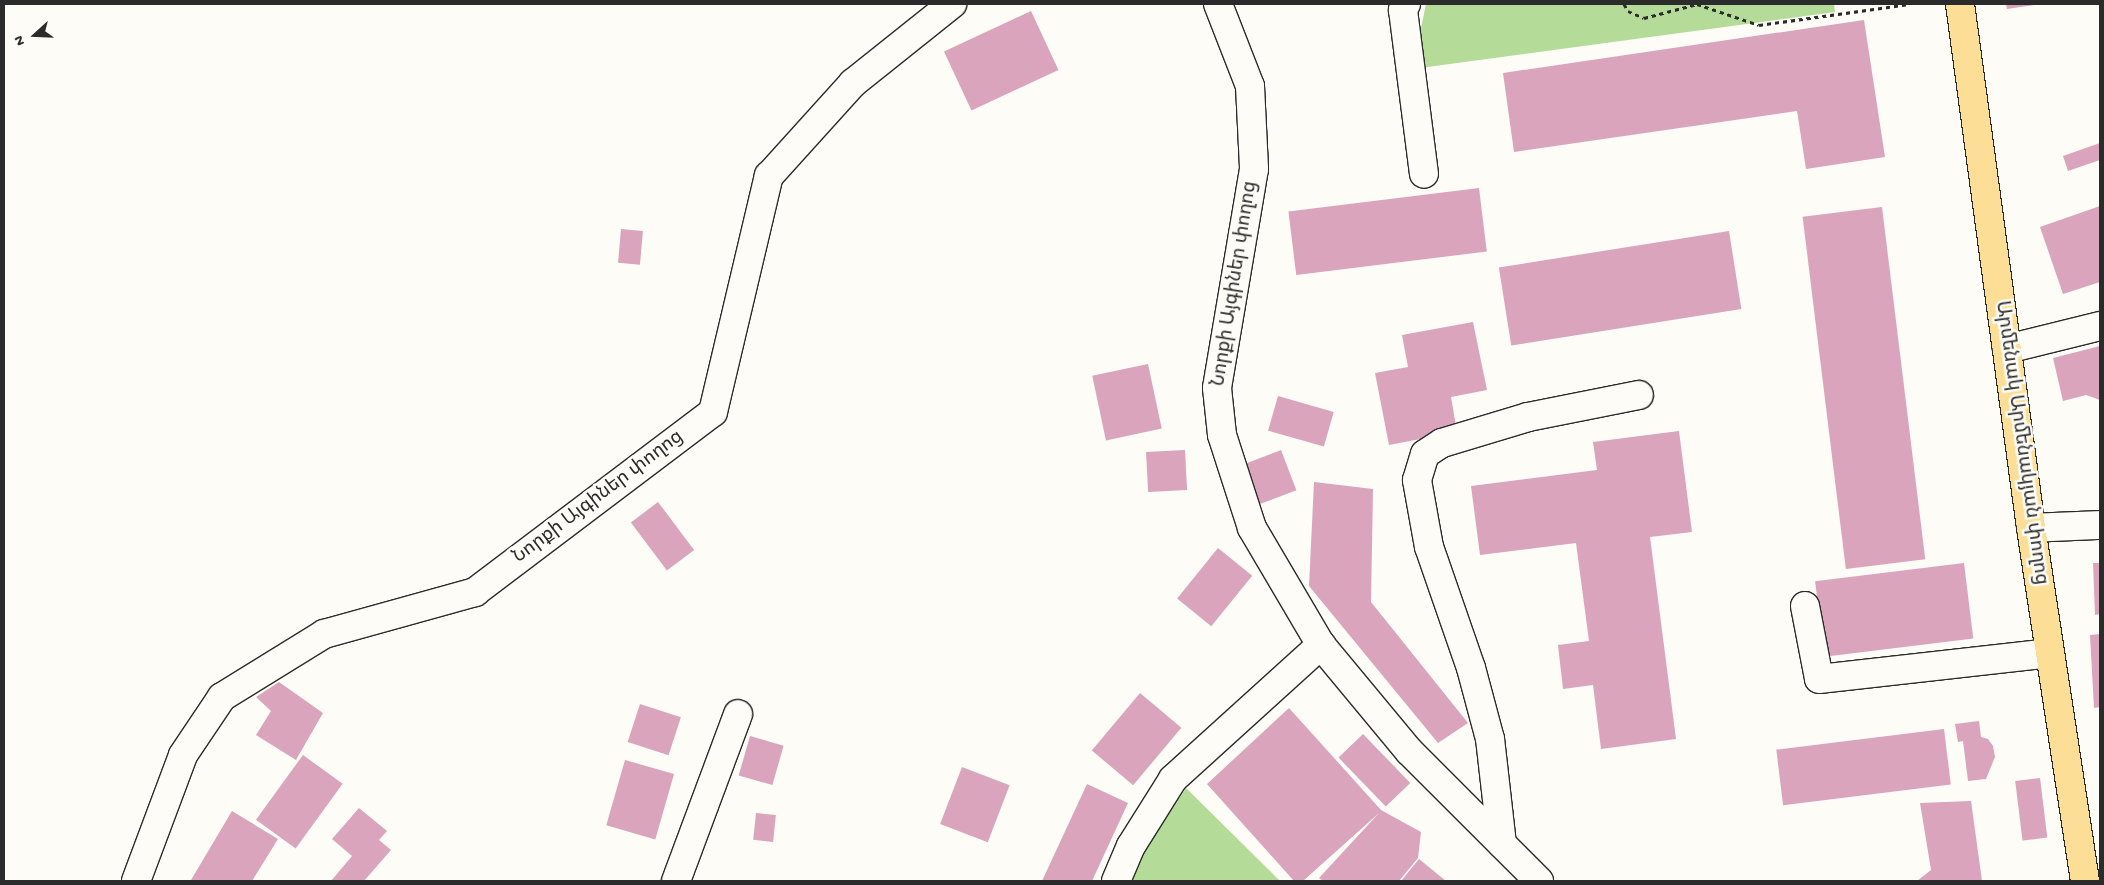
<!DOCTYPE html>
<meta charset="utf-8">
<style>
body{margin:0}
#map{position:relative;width:2104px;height:885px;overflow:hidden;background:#fdfcf7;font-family:"Gochi Hand","Noto Sans Armenian",sans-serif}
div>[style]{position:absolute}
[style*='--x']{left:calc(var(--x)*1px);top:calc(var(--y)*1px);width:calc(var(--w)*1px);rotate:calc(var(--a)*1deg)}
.green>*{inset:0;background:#b4dc98}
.building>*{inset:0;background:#d9a4bc;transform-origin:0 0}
.path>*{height:3px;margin-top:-1.5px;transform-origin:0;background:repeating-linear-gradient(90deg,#2b2b2b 0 4px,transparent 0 8px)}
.roads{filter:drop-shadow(1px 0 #2b2b2b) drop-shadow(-1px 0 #2b2b2b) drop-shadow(0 1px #2b2b2b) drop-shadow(0 -1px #2b2b2b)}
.minor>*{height:28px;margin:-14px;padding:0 14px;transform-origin:14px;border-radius:14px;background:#fdfcf7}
.major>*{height:28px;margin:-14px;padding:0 14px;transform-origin:14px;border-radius:14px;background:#fcde96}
span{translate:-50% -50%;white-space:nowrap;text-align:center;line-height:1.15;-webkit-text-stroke:5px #fdfcf7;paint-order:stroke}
.street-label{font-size:19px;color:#2b2b2b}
.frame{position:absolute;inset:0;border:5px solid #2b2b2b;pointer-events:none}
.north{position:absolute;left:10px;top:10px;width:50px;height:50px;-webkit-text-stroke:4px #fdfcf7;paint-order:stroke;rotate:250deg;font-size:14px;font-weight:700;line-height:20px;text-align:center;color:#2b2b2b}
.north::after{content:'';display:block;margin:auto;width:18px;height:22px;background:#2b2b2b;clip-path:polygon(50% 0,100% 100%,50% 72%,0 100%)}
</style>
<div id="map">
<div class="green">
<i style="clip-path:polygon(1426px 4px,1834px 4px,1835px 12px,1420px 68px,1417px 47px)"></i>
<i style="clip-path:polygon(1186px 788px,1280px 881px,1130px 881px,1144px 851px)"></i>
</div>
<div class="building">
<i style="clip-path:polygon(2006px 4px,2033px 4px,2034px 5px,2007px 9px)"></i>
<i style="left:1031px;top:11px;width:65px;height:96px;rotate:65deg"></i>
<i style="clip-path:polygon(1864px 20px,1885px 157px,1806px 169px,1797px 111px,1514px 152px,1503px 73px)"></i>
<i style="clip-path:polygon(2100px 143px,2100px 160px,2068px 171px,2063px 156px)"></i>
<i style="left:1479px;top:188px;width:64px;height:192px;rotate:83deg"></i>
<i style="clip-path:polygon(2100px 206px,2100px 282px,2063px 294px,2040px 227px)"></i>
<i style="left:1882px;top:207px;width:355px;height:80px;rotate:83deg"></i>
<i style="left:621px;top:229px;width:22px;height:34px;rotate:5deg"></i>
<i style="left:1729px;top:231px;width:79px;height:233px;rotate:81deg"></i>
<i style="clip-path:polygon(1473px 322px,1487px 390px,1451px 397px,1457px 432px,1389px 445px,1375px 373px,1408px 367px,1402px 335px)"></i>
<i style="clip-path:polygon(2100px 346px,2100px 400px,2086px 395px,2063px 401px,2053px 358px)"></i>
<i style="left:1148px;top:364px;width:66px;height:57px;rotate:78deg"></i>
<i style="left:1278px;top:396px;width:58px;height:36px;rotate:16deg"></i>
<i style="clip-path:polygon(1679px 431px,1692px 532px,1650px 537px,1676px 739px,1601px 749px,1593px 685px,1563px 689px,1558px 645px,1589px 641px,1576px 543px,1480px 555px,1471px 486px,1597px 470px,1593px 442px)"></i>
<i style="left:1185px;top:450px;width:40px;height:39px;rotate:87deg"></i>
<i style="left:1281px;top:450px;width:43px;height:39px;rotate:69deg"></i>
<i style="clip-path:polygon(1314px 482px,1373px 489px,1371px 602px,1468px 723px,1438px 743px,1309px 586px)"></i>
<i style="left:658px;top:502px;width:60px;height:34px;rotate:53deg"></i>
<i style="left:1218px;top:548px;width:44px;height:65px;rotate:39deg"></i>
<i style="left:1964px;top:563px;width:76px;height:150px;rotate:83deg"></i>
<i style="clip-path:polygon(2093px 563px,2100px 563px,2100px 614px,2095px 615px)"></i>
<i style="clip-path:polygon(2100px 634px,2100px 707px,2094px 708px,2090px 635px)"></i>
<i style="clip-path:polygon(279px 682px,323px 713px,296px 760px,256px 735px,271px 711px,256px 697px)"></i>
<i style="left:1140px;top:693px;width:54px;height:75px;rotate:40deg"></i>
<i style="left:640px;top:704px;width:43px;height:40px;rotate:18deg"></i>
<i style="clip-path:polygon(1289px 708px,1381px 810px,1421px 832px,1418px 858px,1399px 881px,1323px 881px,1319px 878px,1379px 813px,1303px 881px,1294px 881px,1207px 784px)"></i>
<i style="clip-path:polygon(1979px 721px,1981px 737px,1988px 739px,1993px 746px,1995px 757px,1986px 779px,1968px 781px,1963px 741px,1958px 742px,1955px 724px)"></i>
<i style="left:1944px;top:729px;width:56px;height:169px;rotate:83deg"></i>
<i style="left:1363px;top:734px;width:68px;height:34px;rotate:46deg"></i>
<i style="left:750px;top:736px;width:35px;height:41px;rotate:16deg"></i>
<i style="left:303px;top:755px;width:49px;height:80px;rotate:36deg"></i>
<i style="left:625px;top:760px;width:51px;height:68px;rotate:16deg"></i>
<i style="left:962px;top:767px;width:51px;height:61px;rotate:21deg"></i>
<i style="left:2040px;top:778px;width:60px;height:25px;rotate:83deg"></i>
<i style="clip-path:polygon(1087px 784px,1128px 803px,1092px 881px,1042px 881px)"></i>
<i style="clip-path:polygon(1971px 801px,1982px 881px,1917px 881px,1931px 870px,1920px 803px)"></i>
<i style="clip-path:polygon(359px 808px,387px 831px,379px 840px,391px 850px,364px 881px,331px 881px,352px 856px,332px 839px)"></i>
<i style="clip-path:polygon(232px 811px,278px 839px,252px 881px,193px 881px,191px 880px)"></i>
<i style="left:756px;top:813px;width:20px;height:27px;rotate:6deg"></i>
<i style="clip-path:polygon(1419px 859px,1446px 881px,1401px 881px)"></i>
</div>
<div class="path">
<i style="--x:1624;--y:4;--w:8;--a:60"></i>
<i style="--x:1628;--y:11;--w:17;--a:24"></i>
<i style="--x:1644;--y:18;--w:55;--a:-14.8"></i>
<i style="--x:1697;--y:4;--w:65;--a:18.7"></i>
<i style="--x:1759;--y:25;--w:152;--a:-7.9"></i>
</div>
<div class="roads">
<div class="minor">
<i style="--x:1218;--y:4;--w:88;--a:68.7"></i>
<i style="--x:1250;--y:86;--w:83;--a:87.2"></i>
<i style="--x:1254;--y:169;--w:222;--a:99.6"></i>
<i style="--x:1217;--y:388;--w:47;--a:83.9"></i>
<i style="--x:1222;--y:435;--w:98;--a:72.1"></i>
<i style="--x:1252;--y:528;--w:136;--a:59.5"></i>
<i style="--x:1321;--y:645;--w:138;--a:50.3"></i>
<i style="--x:1409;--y:751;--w:184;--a:45"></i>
<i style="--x:1406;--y:4;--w:7;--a:117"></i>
<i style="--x:1403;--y:10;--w:165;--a:82.7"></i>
<i style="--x:2007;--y:349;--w:96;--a:-13.9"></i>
<i style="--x:2031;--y:528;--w:69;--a:-2.5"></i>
<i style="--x:1805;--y:606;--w:74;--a:79.1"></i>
<i style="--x:1819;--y:679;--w:231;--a:-6.4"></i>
<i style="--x:1502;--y:844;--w:106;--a:-96.5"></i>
<i style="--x:1490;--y:739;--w:73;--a:-105"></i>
<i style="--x:1471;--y:668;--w:128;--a:-109.1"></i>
<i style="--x:1429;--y:547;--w:68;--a:-100.2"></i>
<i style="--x:1417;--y:480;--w:27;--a:-73"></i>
<i style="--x:1425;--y:454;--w:20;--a:-33"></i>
<i style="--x:1442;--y:443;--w:90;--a:-16.8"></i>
<i style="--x:1528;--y:417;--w:113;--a:-11.2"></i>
<i style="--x:136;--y:881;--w:134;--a:-69.5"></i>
<i style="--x:183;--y:755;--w:70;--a:-56.1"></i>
<i style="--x:222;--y:697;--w:120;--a:-31.7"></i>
<i style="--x:324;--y:634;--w:157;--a:-15.5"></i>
<i style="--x:475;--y:592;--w:298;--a:-37.1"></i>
<i style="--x:713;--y:412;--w:243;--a:-76.7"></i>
<i style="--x:769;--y:176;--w:125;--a:-47.9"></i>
<i style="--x:853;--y:83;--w:127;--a:-38.6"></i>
<i style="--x:676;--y:881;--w:178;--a:-69.6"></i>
<i style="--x:1116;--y:881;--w:38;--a:-67"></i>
<i style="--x:1131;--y:846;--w:79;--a:-57.9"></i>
<i style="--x:1173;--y:779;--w:200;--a:-42.2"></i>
</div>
<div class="major">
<i style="--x:1960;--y:4;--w:529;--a:82.28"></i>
<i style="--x:2031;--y:528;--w:357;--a:81.3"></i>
</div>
</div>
<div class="street-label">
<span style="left:1236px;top:284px;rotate:-81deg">Նորքի Այգիներ փողոց</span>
<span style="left:2020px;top:443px;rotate:82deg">Արմենակ Արմենակյան փողոց</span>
<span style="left:599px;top:498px;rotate:-37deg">Նորքի Այգիներ փողոց</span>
</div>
<div class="frame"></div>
<div class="north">N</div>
</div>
